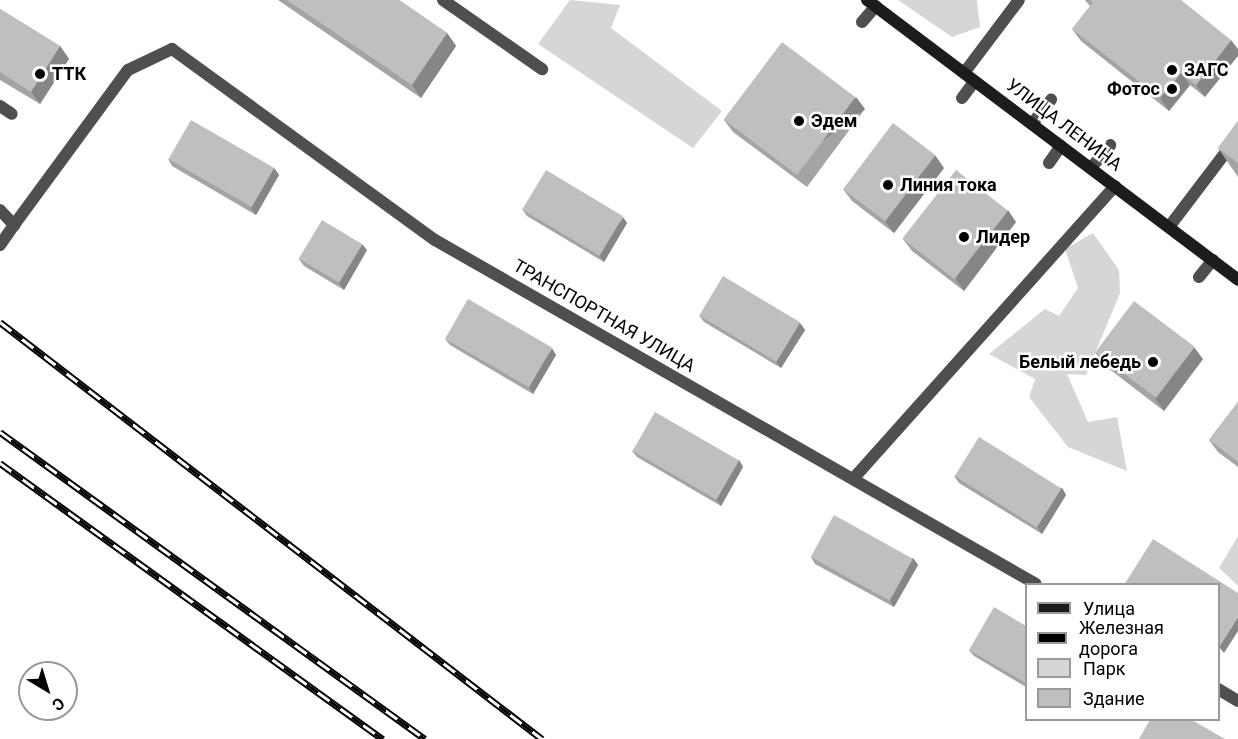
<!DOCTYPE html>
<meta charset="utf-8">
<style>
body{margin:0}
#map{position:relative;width:1238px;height:739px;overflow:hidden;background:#fff;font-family:Roboto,sans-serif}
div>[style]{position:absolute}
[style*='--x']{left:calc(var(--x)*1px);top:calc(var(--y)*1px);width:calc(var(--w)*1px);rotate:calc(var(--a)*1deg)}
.green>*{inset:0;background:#d6d6d6}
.lane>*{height:12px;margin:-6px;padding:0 6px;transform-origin:6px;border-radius:6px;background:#4f4f4f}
.street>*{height:12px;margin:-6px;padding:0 6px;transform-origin:6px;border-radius:6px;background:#4f4f4f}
.secondary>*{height:12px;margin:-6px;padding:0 6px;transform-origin:6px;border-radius:6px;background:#1c1c1c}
.rail>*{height:7px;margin-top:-3.5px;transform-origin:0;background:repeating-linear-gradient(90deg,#fff 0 14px,#000 0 28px);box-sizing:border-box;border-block:2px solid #000}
.wall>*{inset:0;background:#a4a4a4}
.shaded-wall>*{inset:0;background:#868686;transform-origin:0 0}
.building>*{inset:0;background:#bfbfbf;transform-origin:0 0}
.dots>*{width:16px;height:16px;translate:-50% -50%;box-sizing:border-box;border:3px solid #fff;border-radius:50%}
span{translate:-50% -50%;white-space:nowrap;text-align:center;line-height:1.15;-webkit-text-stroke:5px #fff;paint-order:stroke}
.poi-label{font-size:18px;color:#000;font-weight:700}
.left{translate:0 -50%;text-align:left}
.right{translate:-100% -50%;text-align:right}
.street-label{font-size:18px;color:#000}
.legend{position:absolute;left:1025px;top:583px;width:195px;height:138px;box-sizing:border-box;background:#fff;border:2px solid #999;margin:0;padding:8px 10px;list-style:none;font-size:18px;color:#000}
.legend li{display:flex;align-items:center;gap:12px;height:30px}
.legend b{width:30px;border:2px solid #999}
.north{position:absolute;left:18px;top:661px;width:60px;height:60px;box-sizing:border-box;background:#fff;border:2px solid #999;border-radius:50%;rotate:142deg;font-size:16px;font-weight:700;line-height:24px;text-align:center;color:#000}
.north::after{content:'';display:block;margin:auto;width:21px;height:27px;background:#000;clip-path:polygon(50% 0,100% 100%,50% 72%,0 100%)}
</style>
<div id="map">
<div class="green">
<i style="clip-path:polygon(570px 0,620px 5px,611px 28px,722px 111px,693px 148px,538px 44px)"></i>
<i style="clip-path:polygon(898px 0,977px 0,980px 27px,952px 37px)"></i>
<i style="clip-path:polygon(1093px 233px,1119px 270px,1120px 293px,1086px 375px,1067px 374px,1088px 422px,1117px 417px,1127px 471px,1068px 447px,1029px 397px,1035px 379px,989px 354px,1045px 309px,1059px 316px,1078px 288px,1065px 249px)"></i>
<i style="clip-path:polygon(1238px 536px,1238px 586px,1219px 568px)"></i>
</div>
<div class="lane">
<i style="--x:443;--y:0;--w:121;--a:34.9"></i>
<i style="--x:862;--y:22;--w:21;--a:-49"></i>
<i style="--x:964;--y:73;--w:91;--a:-53"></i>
<i style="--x:962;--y:98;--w:21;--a:-53"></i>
<i style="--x:0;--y:106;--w:14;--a:34"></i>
<i style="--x:1032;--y:124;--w:31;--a:-52"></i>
<i style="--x:1049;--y:163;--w:21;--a:-55"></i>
<i style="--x:1091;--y:168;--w:30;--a:-50"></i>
<i style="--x:0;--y:210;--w:21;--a:47"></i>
<i style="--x:14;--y:225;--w:192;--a:-53.7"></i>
<i style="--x:128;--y:70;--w:49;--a:-25.5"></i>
<i style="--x:1169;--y:227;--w:114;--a:-52.8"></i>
<i style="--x:0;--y:245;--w:24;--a:-55"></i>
<i style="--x:1199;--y:277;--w:22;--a:-51"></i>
<i style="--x:853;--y:479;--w:393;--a:-48.2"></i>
</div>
<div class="street">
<i style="--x:172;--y:49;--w:325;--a:36"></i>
<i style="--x:435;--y:240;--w:692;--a:29.79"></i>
<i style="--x:1218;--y:689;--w:23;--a:31"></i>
</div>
<div class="secondary">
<i style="--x:867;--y:0;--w:465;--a:37"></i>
</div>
<div class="rail">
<i style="--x:0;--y:322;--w:684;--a:37.57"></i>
<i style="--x:0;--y:432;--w:524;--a:35.84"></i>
<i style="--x:0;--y:463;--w:472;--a:35.8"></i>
</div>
<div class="wall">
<i style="clip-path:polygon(278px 0,399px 0,447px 33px,456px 46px,421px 98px)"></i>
<i style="clip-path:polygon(1085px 0,1181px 0,1205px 97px,1190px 85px,1169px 111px,1081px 41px,1072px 29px,1090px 6px)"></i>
<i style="clip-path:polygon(0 9px,60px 46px,69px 59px,40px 104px,0 80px)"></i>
<i style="clip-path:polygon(865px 109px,807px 187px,733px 132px,724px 120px)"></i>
<i style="clip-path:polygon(1238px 121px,1238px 177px,1218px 148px)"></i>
<i style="clip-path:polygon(168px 159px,274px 168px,279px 175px,256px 215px,172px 166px)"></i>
<i style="clip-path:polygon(944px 168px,894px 233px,852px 201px,843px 189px)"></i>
<i style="clip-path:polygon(522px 209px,627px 223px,604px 262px,527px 216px)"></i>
<i style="clip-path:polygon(1016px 222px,964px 291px,912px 251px,903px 239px)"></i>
<i style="clip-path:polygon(367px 250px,344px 290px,304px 266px,299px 259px)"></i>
<i style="clip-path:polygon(699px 315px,800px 323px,805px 330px,781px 368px,704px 322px)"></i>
<i style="clip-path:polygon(445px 339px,556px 355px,533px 394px,450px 345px)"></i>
<i style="clip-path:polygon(1095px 352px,1203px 359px,1164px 411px,1104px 365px)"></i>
<i style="clip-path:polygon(1238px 402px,1238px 467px,1218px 452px,1209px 440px)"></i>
<i style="clip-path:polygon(632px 451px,739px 460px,743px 467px,721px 506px,637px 457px)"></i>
<i style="clip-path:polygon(954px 476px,1062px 488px,1066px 495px,1042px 534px,959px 483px)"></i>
<i style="clip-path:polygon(811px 557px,913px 558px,918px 565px,894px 607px,815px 564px)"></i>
<i style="clip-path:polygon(1026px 626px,1026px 687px,974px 656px,969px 650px)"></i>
</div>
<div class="shaded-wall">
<i style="clip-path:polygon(447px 33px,456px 46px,421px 98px,412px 85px)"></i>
<i style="clip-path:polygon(1231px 40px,1238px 49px,1238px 56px,1205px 97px,1196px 85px)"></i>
<i style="clip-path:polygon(60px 46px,69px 59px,40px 104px,31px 92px)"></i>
<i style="clip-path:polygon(1181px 73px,1190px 85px,1169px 111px,1160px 98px)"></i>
<i style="left:856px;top:97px;width:15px;height:96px;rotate:53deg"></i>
<i style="clip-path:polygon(935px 155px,944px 168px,894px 233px,885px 221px)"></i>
<i style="clip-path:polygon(274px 168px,279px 175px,256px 215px,251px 208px)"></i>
<i style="clip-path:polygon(1008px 210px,1016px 222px,964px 291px,955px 278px)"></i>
<i style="clip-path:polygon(623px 217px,627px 223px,604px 262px,599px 256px)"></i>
<i style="clip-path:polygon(362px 244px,367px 250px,344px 290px,339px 283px)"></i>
<i style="clip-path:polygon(800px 323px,805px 330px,781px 368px,776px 362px)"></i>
<i style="clip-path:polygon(1194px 347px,1203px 359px,1164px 411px,1155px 398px)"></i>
<i style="clip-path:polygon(552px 348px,556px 355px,533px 394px,529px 387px)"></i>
<i style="clip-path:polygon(739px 460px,743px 467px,721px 506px,716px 499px)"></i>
<i style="clip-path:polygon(1062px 488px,1066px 495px,1042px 534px,1037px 527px)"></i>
<i style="clip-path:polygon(913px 558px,918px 565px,894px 607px,890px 601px)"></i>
<i style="clip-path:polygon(1238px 617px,1238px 631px,1224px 653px,1219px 647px)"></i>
</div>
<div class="building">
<i style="clip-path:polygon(287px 0,399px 0,447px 33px,412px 85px)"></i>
<i style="clip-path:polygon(1090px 0,1181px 0,1231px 40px,1196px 85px,1181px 73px,1160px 98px,1072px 29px,1093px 3px)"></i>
<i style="clip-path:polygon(0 9px,60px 46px,31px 92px,0 72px)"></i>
<i style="left:782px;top:42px;width:92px;height:97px;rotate:37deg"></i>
<i style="left:191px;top:120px;width:96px;height:45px;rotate:30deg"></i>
<i style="clip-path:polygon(1238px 121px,1238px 163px,1218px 148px)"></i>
<i style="left:893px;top:123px;width:53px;height:83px;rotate:37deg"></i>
<i style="left:546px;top:170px;width:90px;height:46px;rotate:31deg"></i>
<i style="left:956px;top:170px;width:66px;height:87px;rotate:38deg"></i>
<i style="left:322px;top:220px;width:47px;height:45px;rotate:31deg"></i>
<i style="left:723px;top:276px;width:90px;height:46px;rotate:31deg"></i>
<i style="left:468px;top:299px;width:97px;height:46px;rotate:30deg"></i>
<i style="left:1134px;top:301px;width:76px;height:64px;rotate:37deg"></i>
<i style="clip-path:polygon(1238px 402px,1238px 462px,1209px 440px)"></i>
<i style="left:655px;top:412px;width:97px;height:45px;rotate:30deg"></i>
<i style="left:979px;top:437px;width:97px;height:46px;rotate:32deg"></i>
<i style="left:834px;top:515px;width:90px;height:48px;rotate:29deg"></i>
<i style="clip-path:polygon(1153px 539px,1238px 593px,1238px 617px,1219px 647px,1218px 646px,1218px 585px,1124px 585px)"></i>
<i style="clip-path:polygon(994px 607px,1026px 626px,1026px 683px,969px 650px)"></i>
<i style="clip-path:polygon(1150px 720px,1192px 720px,1225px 739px,1139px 739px)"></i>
</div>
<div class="dots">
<i style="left:1172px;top:70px;background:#000"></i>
<i style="left:40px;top:74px;background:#000"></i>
<i style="left:1172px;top:89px;background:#000"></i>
<i style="left:799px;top:121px;background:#000"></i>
<i style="left:888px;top:185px;background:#000"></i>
<i style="left:964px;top:237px;background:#000"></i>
<i style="left:1153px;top:362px;background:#000"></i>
</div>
<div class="poi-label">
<span class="left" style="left:1184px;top:70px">ЗАГС</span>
<span class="left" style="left:52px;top:74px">ТТК</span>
<span class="right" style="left:1160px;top:89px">Фотос</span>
<span class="left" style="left:811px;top:121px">Эдем</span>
<span class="left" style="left:900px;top:185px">Линия тока</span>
<span class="left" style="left:976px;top:237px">Лидер</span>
<span class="right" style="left:1141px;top:362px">Белый лебедь</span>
</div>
<div class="street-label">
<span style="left:1064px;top:125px;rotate:37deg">УЛИЦА ЛЕНИНА</span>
<span style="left:604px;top:316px;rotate:30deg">ТРАНСПОРТНАЯ УЛИЦА</span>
</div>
<ul class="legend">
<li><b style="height:8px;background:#1c1c1c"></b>Улица</li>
<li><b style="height:8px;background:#000"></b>Железная дорога</li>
<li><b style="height:16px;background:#d6d6d6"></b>Парк</li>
<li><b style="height:16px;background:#bfbfbf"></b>Здание</li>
</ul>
<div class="north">С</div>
</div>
